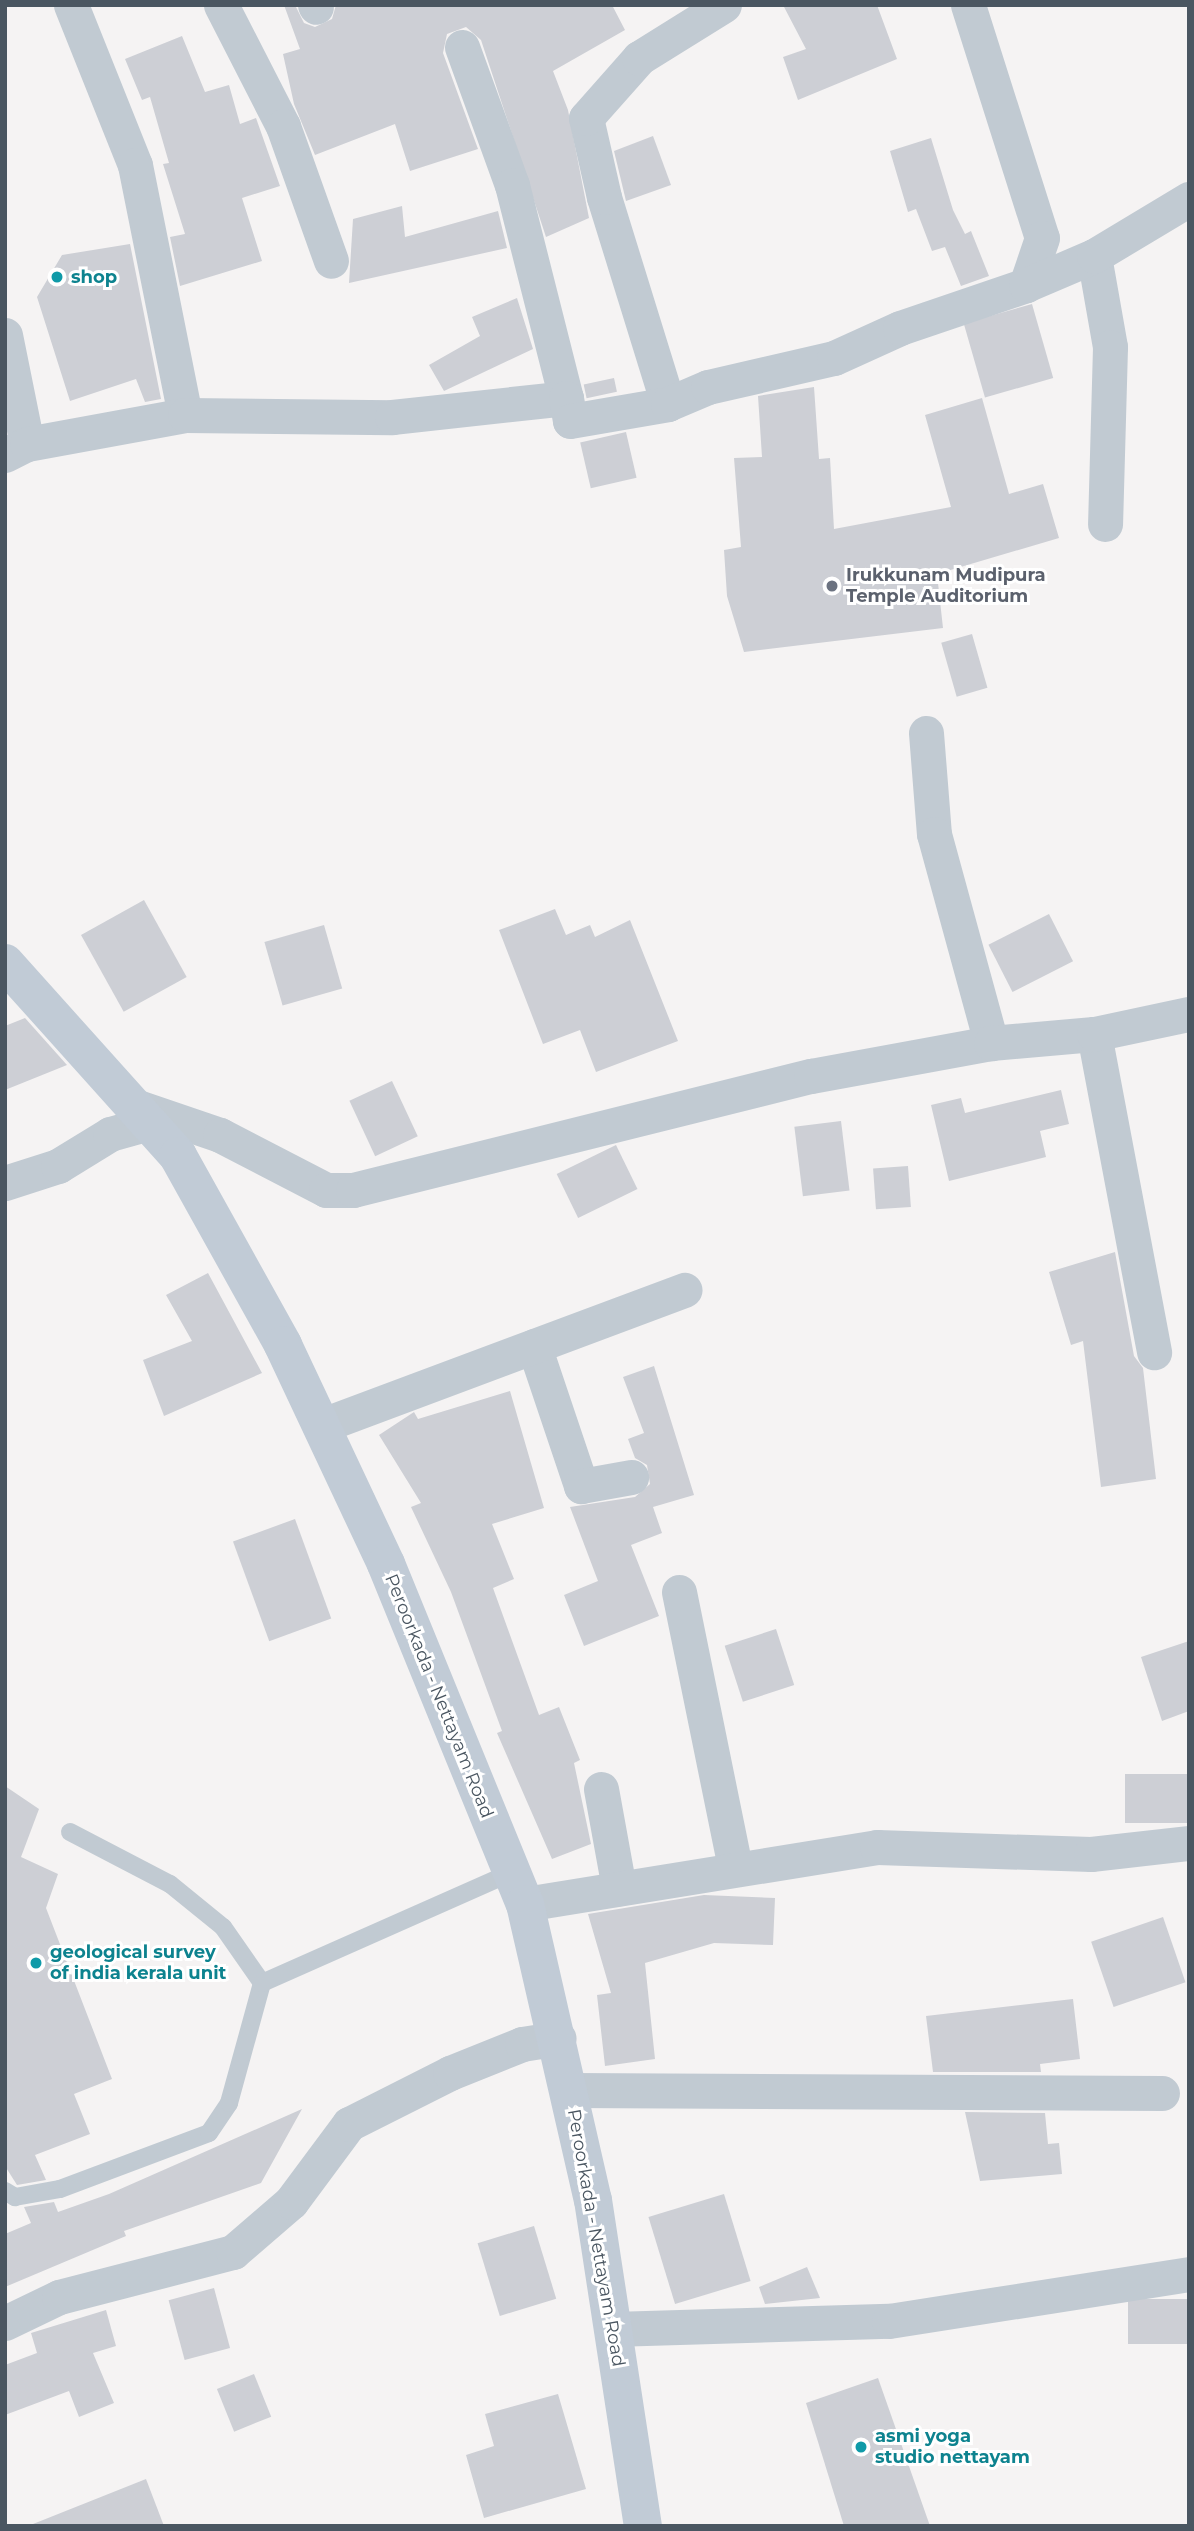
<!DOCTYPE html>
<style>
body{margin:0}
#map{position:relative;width:1194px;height:2531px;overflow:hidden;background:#f5f3f3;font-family:Montserrat,sans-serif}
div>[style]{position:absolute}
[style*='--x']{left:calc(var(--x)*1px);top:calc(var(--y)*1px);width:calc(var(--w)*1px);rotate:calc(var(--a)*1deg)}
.building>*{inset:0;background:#cdcfd5;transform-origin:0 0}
.lane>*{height:18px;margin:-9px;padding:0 9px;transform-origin:9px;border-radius:9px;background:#c1cad2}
.street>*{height:35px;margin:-17.5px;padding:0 17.5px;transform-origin:17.5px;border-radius:17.5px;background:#c1cad2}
.secondary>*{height:38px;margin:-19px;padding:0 19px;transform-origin:19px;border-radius:19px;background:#c1cbd6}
.dots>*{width:19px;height:19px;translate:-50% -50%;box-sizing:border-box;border:4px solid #fff;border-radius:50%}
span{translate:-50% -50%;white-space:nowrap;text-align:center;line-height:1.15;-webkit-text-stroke:6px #fff;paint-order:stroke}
.culture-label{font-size:18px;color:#0d838f;font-weight:700}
.left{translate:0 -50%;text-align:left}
.worship-label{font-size:18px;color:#5b616d;font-weight:700}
.street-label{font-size:18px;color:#4a5661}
.frame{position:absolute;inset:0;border:7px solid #4a5661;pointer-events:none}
</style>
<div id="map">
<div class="building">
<i style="clip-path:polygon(284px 5px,295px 5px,304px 23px,315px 27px,332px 19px,336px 5px,612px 5px,625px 30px,553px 71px,568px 110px,589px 218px,546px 237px,481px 40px,466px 27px,447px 34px,443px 53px,478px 149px,410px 171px,395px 124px,315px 155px,294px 104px,283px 54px,300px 49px)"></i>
<i style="clip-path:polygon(783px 5px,877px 5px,897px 59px,798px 100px,783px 57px,806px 49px)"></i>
<i style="clip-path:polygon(182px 36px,205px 92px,229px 85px,240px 124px,256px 118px,280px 186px,242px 198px,262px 261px,180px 286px,170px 237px,185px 234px,163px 164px,169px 163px,150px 97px,142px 100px,125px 59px)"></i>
<i style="clip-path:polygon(653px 136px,671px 185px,626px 201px,614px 151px)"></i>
<i style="clip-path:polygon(931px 138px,953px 210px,965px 234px,971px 231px,989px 276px,961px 286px,945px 247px,932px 251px,916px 209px,908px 212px,890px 151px)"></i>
<i style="clip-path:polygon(402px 206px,405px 237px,498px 211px,507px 248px,349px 283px,353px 219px)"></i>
<i style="clip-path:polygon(130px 244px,161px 399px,145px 402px,136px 379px,70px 401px,37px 297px,62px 255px)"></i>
<i style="clip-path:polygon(517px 298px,533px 349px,444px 391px,429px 365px,480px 336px,472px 317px)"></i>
<i style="left:1032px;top:304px;width:77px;height:71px;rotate:74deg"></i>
<i style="left:614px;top:378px;width:14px;height:31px;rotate:78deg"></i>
<i style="clip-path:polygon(814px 387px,819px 459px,830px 458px,834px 529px,951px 507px,925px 415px,982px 398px,1009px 494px,1043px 484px,1059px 538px,937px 574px,943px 628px,744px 652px,727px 596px,724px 550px,741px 547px,734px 458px,762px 457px,758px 396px)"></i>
<i style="left:626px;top:432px;width:47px;height:47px;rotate:77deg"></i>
<i style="left:972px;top:634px;width:56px;height:32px;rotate:74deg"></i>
<i style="left:144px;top:900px;width:88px;height:72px;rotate:61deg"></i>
<i style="clip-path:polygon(555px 909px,566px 935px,590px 925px,595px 937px,630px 920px,678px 1041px,596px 1072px,580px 1030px,543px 1044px,499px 930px)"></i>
<i style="left:1049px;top:914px;width:53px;height:68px;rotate:63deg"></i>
<i style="left:324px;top:925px;width:66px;height:62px;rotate:74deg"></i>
<i style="clip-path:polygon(25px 1018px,67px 1065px,5px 1090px,5px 1026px)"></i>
<i style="left:392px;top:1081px;width:61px;height:47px;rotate:65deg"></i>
<i style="clip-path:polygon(1061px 1090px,1069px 1124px,1040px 1131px,1046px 1157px,949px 1181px,931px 1105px,961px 1098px,965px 1113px)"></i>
<i style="left:841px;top:1121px;width:70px;height:47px;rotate:83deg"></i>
<i style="left:616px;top:1145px;width:49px;height:66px;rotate:64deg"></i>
<i style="left:908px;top:1166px;width:41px;height:35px;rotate:86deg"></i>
<i style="clip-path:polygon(1115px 1252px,1134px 1356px,1143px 1368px,1156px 1479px,1101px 1487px,1083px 1341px,1071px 1345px,1049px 1272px)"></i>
<i style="clip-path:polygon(208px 1273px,262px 1373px,164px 1416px,143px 1360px,192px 1341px,166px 1295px)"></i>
<i style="clip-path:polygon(654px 1366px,694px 1495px,653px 1507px,662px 1533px,631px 1545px,659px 1616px,584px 1646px,564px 1595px,598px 1581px,570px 1507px,635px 1497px,650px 1484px,647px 1465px,635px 1458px,628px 1439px,644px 1433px,623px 1377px)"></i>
<i style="clip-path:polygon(510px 1391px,544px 1508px,492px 1524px,514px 1579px,493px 1588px,539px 1715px,559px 1707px,580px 1760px,574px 1763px,591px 1844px,552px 1859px,497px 1733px,502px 1731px,451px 1592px,411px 1507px,421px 1503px,379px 1435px,414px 1412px,418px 1419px)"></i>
<i style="left:295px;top:1519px;width:106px;height:66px;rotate:70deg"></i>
<i style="left:776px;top:1629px;width:59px;height:54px;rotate:72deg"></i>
<i style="clip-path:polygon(1189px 1641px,1189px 1711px,1162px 1721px,1141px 1657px)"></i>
<i style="left:1189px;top:1774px;width:49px;height:64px;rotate:90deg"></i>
<i style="clip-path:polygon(5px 1786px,39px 1809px,21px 1857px,58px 1874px,46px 1908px,112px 2079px,74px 2094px,90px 2134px,35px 2155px,46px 2180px,17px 2185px,5px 2166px)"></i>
<i style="clip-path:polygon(704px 1895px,775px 1898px,773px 1945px,714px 1943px,645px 1963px,655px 2059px,605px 2066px,597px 1995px,611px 1993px,588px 1914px)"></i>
<i style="left:1163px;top:1917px;width:69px;height:76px;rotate:71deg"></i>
<i style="clip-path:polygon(1073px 1999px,1080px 2059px,1040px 2064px,1041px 2072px,933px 2072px,926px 2016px)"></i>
<i style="clip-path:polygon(302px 2109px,261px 2183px,124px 2231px,126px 2236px,5px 2287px,5px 2234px,31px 2223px,24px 2207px,54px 2202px,58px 2212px,109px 2194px)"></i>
<i style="clip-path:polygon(965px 2112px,1045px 2113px,1048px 2144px,1059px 2143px,1062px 2174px,980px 2181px)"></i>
<i style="left:724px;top:2194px;width:91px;height:79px;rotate:73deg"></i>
<i style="left:534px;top:2226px;width:76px;height:59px;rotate:73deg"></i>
<i style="clip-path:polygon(807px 2267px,820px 2298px,765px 2304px,759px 2287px)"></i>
<i style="left:214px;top:2288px;width:62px;height:47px;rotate:75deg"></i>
<i style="left:1189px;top:2299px;width:45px;height:61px;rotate:90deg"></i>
<i style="clip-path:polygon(106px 2310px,116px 2346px,93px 2353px,114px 2403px,79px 2417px,69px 2391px,5px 2415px,5px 2365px,37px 2353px,31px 2333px)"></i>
<i style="left:254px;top:2374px;width:46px;height:40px;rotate:68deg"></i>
<i style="clip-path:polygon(878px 2378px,930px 2526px,844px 2526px,806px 2403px)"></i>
<i style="clip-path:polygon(558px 2394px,586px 2489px,484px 2518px,466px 2455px,494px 2446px,485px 2414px)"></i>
<i style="clip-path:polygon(146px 2479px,164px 2526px,34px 2526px,33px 2524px)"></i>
</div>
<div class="lane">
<i style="--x:70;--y:1832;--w:113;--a:27.5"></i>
<i style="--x:170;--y:1884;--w:68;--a:39.1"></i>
<i style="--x:223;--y:1927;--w:68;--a:55.1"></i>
<i style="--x:5;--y:2191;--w:12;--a:31"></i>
<i style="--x:15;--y:2197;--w:46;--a:-10.1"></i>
<i style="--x:60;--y:2189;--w:159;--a:-20.6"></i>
<i style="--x:209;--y:2133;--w:36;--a:-56"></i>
<i style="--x:229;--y:2103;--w:124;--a:-74.6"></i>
<i style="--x:262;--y:1983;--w:274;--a:-23.9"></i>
</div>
<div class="street">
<i style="--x:71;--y:5;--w:172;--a:68.2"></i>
<i style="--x:135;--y:165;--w:255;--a:78.7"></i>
<i style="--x:221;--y:5;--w:136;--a:62.9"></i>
<i style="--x:283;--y:126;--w:143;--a:70.4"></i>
<i style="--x:315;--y:5;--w:2;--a:63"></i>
<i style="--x:968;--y:5;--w:244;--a:72.4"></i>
<i style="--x:1042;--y:238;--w:50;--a:108.8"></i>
<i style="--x:462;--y:47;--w:147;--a:70.1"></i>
<i style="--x:512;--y:185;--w:220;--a:75.8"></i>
<i style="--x:1094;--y:256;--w:92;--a:80"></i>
<i style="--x:1110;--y:347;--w:177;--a:91.6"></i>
<i style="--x:5;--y:335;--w:111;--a:78.6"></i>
<i style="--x:668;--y:404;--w:217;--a:-107.2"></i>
<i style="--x:604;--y:197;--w:81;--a:-102.8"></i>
<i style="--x:586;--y:118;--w:80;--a:-48.5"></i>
<i style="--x:639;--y:58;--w:100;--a:-31.9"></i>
<i style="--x:5;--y:455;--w:25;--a:-27"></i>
<i style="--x:27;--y:444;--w:161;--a:-10.4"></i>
<i style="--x:185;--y:415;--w:207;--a:0.6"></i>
<i style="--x:392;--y:417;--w:175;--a:-6.2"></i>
<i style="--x:566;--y:398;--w:23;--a:80"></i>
<i style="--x:570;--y:421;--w:99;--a:-9.8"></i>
<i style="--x:668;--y:404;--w:43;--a:-23"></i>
<i style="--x:708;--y:387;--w:129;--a:-13"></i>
<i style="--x:834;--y:358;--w:72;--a:-24.4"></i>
<i style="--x:900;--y:328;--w:133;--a:-18.8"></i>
<i style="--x:1026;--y:285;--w:74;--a:-23.1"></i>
<i style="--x:1094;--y:256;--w:111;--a:-31"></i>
<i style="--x:926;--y:733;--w:101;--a:85.5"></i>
<i style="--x:934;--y:834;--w:217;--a:74.7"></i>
<i style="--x:1094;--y:1034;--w:324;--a:79.3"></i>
<i style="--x:132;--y:1105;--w:93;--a:18.8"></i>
<i style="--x:220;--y:1135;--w:119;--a:27.4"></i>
<i style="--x:326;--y:1190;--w:27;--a:0"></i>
<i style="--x:353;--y:1190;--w:472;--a:-14"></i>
<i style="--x:811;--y:1076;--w:183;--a:-10.4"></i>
<i style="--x:991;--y:1043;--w:103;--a:-5"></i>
<i style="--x:1094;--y:1034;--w:97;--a:-11.9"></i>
<i style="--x:5;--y:1183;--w:56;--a:-17.8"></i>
<i style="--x:58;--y:1166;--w:61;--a:-31.6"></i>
<i style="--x:110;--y:1134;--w:41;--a:-15.8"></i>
<i style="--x:534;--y:1346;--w:148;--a:71.4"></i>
<i style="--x:581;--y:1486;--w:51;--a:-10.2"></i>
<i style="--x:323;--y:1425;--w:386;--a:-20.5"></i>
<i style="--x:679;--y:1592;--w:282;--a:78.5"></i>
<i style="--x:601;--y:1789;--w:101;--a:79.7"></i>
<i style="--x:525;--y:1904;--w:357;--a:-9.2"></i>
<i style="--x:877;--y:1847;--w:214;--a:1.9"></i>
<i style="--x:1091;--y:1854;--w:99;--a:-6.4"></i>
<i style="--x:570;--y:2090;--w:592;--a:0.29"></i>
<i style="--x:5;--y:2323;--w:60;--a:-25.7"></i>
<i style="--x:59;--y:2297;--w:180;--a:-14.5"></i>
<i style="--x:233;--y:2252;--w:77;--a:-40.8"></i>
<i style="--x:291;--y:2202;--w:97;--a:-53.4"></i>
<i style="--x:349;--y:2124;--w:113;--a:-26.8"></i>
<i style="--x:450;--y:2073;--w:78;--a:-21.9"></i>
<i style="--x:522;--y:2044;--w:37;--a:-9"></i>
<i style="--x:612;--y:2329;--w:277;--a:-1.7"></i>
<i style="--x:889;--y:2321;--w:304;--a:-8.9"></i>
</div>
<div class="secondary">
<i style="--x:5;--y:963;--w:259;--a:48.1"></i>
<i style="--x:178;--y:1156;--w:216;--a:60.9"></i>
<i style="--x:283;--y:1345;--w:242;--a:64.8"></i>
<i style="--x:386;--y:1564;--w:367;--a:67.8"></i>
<i style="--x:525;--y:1904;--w:304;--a:77.1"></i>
<i style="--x:593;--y:2200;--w:330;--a:81.3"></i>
</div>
<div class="dots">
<i style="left:57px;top:277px;background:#0f9aa8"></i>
<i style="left:832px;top:586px;background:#6b7280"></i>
<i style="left:36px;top:1963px;background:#0f9aa8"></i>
<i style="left:861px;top:2447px;background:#0f9aa8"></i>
</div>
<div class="culture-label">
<span class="left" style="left:71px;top:277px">shop</span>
<span class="left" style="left:50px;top:1963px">geological survey<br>of india kerala unit</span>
<span class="left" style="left:875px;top:2447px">asmi yoga<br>studio nettayam</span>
</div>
<div class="worship-label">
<span class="left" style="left:846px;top:586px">Irukkunam Mudipura<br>Temple Auditorium</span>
</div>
<div class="street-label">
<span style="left:439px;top:1696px;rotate:68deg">Peroorkada - Nettayam Road</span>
<span style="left:596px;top:2238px;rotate:80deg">Peroorkada - Nettayam Road</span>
</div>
<div class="frame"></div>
</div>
